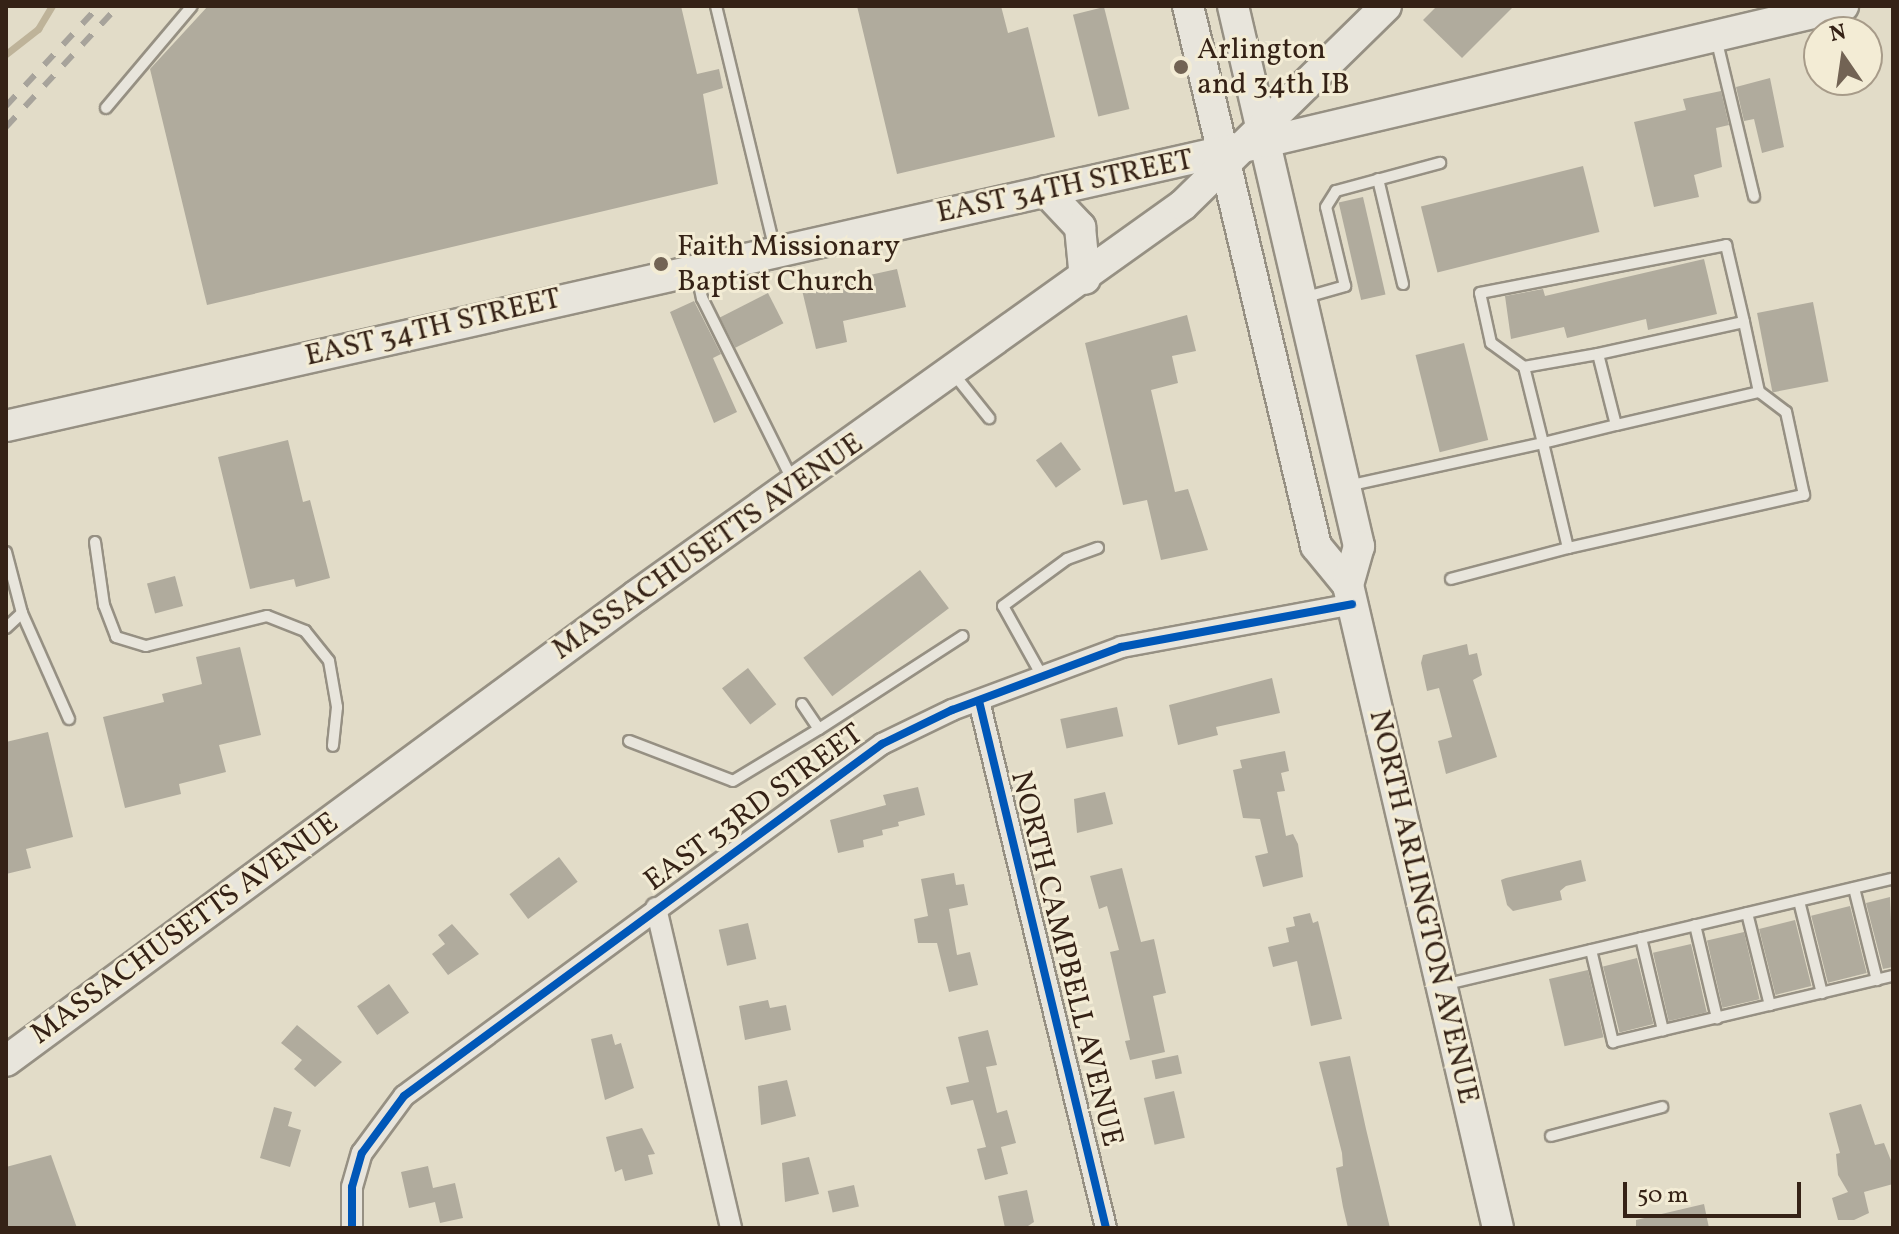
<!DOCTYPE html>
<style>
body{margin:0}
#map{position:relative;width:1899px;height:1234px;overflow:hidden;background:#e2dcc8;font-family:Vollkorn,serif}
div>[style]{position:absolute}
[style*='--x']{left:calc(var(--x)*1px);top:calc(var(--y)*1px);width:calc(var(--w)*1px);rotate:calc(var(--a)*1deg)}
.stream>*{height:7px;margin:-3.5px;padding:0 3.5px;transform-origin:3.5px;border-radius:3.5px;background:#beb399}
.building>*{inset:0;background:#b0ab9d;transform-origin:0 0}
.roads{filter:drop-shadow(2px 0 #969083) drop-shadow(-2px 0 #969083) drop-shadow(0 2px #969083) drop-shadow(0 -2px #969083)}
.lane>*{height:10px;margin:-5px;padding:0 5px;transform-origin:5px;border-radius:5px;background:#e8e5dc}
.street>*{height:20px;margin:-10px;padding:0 10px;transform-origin:10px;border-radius:10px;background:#e8e5dc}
.secondary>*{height:30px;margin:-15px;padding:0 15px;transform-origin:15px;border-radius:15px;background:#e8e5dc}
.rail>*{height:6px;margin-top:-3px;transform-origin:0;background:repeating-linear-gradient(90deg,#a7a39b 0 14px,transparent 0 28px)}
.cycleway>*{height:8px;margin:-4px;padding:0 4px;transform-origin:4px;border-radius:4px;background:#0057b8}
.dots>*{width:22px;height:22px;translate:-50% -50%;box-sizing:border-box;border:4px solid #f3ecd5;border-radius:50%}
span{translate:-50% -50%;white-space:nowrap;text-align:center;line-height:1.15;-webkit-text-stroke:6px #f3ecd5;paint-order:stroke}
.poi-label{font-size:30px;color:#352216}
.left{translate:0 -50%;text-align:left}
.street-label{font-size:30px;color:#352216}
.frame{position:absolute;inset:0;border:8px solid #352216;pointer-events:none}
.north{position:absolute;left:1803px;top:16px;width:80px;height:80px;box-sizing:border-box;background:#f3ecd5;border:2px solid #a79b89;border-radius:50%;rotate:347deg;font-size:22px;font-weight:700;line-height:32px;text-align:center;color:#352216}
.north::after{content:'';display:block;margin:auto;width:28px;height:36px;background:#726354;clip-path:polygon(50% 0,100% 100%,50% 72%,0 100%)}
.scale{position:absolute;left:1623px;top:1182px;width:178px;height:36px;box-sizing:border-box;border:4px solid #352216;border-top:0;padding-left:10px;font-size:24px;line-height:28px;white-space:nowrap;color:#352216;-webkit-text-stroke:6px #f3ecd5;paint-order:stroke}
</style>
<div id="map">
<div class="stream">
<i style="--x:6;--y:54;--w:41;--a:-38"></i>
<i style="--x:38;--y:29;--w:27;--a:-59"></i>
</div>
<div class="building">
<i style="clip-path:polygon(208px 6px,681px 6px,697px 74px,719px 69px,723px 88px,703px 94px,718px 184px,207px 305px,150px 69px)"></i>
<i style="clip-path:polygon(857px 6px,1001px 6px,1008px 33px,1028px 27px,1055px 137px,897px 174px)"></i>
<i style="clip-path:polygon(1437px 6px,1514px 6px,1462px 58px,1423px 20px)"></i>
<i style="left:1104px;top:7px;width:105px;height:32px;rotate:76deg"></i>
<i style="clip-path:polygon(1770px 78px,1784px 147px,1762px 153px,1754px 119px,1744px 121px,1736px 87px)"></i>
<i style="clip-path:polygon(1721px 91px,1729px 125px,1716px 128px,1722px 167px,1694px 175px,1699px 197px,1654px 207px,1634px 122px,1686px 110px,1683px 99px)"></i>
<i style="left:1583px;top:166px;width:68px;height:167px;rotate:76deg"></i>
<i style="left:1363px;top:197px;width:100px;height:25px;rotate:77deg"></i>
<i style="clip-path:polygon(1704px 259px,1717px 314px,1648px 330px,1646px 319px,1567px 338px,1564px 327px,1511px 339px,1505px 296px,1543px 289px,1545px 296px)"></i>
<i style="clip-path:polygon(897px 269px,906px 307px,843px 321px,847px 342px,816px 349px,802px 290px)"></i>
<i style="left:768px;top:293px;width:34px;height:54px;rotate:63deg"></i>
<i style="clip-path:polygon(694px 301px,721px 354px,713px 358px,737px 412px,714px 423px,670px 312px)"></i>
<i style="left:1813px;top:302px;width:81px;height:57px;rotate:79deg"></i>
<i style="clip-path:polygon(1187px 315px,1196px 351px,1172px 356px,1178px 383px,1151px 390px,1175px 492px,1188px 489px,1208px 550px,1161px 560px,1147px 500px,1123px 505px,1085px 343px)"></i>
<i style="left:1464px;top:343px;width:100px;height:50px;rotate:76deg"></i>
<i style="clip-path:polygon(288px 440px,303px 502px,310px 500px,330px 578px,296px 587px,294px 579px,250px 589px,218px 457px)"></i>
<i style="left:1061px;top:442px;width:34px;height:31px;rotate:54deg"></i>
<i style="left:920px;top:570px;width:48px;height:146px;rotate:53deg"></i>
<i style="left:175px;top:576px;width:31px;height:29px;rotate:75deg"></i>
<i style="clip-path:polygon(1467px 644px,1469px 655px,1477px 653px,1482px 675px,1473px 680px,1497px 757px,1446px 774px,1438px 741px,1452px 737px,1439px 688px,1427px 691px,1421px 663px,1423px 655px)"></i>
<i style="clip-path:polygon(240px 647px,261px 735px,219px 745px,226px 772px,179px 784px,181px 794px,125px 808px,103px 717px,164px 702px,162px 694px,202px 684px,196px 657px)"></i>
<i style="left:748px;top:668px;width:46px;height:33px;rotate:52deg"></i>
<i style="clip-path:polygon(1272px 678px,1280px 713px,1216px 727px,1218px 735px,1178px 745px,1169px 705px)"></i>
<i style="left:1117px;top:707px;width:30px;height:58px;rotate:78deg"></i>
<i style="clip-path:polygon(48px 732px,73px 837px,26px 849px,31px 868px,6px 874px,6px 742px)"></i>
<i style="clip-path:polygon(1285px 751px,1289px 771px,1281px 773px,1285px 791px,1277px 792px,1286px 836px,1293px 834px,1298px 844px,1303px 877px,1263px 887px,1255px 856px,1268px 853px,1260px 819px,1243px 818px,1233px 770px,1242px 768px,1240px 760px)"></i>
<i style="clip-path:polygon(918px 787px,925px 815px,898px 822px,899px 826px,882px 830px,883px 835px,863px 840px,864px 847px,838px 853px,830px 820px,886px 805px,883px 795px)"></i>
<i style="clip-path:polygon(1105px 792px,1113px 824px,1077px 833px,1074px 799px)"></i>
<i style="left:559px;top:857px;width:31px;height:62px;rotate:53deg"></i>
<i style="clip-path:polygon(1581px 860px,1586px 881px,1566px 886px,1560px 891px,1562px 900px,1513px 911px,1507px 905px,1501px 880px,1506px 878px)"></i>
<i style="clip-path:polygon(1122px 868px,1141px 942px,1154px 939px,1166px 993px,1153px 996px,1165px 1052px,1130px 1060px,1125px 1041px,1130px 1040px,1110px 952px,1119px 950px,1107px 906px,1099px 909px,1090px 876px)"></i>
<i style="clip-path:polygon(954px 873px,956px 885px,964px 884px,968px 905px,949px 909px,957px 955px,970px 952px,978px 985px,949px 992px,937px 943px,918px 943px,914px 919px,928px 916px,921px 879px)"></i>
<i style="clip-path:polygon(1890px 897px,1893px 967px,1883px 969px,1866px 903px)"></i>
<i style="left:1850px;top:906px;width:69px;height:40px;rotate:76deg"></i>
<i style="clip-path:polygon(1310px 913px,1313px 923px,1318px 921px,1342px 1019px,1311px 1026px,1297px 961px,1273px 967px,1268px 947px,1289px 942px,1286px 928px,1295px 926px,1293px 917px)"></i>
<i style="left:1795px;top:920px;width:68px;height:37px;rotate:76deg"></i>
<i style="left:748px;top:923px;width:37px;height:30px;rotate:77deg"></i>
<i style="clip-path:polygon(452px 924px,479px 954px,448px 975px,432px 954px,445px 944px,438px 935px)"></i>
<i style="left:1744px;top:932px;width:69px;height:38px;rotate:77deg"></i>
<i style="left:1691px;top:944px;width:70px;height:39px;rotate:77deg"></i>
<i style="left:1637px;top:958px;width:68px;height:35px;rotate:76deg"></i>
<i style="left:1588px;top:970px;width:69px;height:40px;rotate:77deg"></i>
<i style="left:389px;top:984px;width:35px;height:39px;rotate:55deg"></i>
<i style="clip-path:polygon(768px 1000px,770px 1008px,786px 1005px,791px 1030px,745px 1040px,739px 1006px)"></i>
<i style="clip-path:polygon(297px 1025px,342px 1062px,315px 1087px,294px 1069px,302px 1060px,281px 1043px)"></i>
<i style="clip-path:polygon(988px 1030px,997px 1065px,986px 1067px,997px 1113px,1007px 1110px,1016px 1143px,1001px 1147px,1008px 1174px,985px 1180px,977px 1149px,986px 1147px,973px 1100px,951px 1105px,946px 1087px,969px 1082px,958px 1037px)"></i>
<i style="clip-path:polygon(612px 1034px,615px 1045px,621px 1043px,634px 1088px,605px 1100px,591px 1039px)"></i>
<i style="left:1178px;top:1055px;width:19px;height:27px;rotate:78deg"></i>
<i style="clip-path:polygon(1350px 1056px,1366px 1129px,1390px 1228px,1348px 1228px,1343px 1207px,1336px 1168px,1343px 1166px,1342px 1153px,1319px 1062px)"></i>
<i style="clip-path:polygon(787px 1080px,796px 1116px,761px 1125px,758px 1086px)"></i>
<i style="left:1174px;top:1091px;width:48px;height:31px;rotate:77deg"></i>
<i style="clip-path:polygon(1861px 1104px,1875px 1145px,1884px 1143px,1892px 1163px,1893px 1184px,1864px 1192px,1869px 1213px,1854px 1220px,1838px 1220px,1832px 1198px,1848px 1192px,1838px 1175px,1836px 1154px,1840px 1153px,1829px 1113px)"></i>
<i style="clip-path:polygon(274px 1107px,292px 1112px,288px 1126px,301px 1130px,290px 1167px,260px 1158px)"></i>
<i style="clip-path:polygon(642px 1128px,655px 1154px,648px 1155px,653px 1174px,625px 1181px,622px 1169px,615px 1172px,606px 1137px)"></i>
<i style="clip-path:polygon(51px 1155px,77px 1228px,6px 1228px,6px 1167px)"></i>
<i style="clip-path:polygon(809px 1157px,819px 1194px,785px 1202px,782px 1163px)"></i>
<i style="clip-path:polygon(428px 1166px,433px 1188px,455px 1183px,463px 1218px,440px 1223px,435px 1202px,409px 1208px,401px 1172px)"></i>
<i style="left:854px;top:1185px;width:22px;height:27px;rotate:77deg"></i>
<i style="clip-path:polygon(1027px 1190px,1034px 1222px,1025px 1228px,1005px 1228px,998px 1196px)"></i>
<i style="clip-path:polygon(1704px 1204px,1709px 1228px,1636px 1228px,1636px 1220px)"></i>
</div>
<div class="roads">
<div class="lane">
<i style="--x:716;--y:6;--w:250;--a:76.4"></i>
<i style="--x:1716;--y:38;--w:163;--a:76.5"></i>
<i style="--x:106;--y:108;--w:133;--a:-49.9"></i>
<i style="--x:1378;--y:179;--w:108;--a:76.6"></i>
<i style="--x:697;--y:275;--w:24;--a:78"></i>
<i style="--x:702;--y:298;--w:204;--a:63.6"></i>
<i style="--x:1303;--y:298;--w:44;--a:-15.9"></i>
<i style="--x:1345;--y:286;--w:81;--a:-103.5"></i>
<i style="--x:1326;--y:207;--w:19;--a:-58"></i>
<i style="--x:1336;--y:191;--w:108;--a:-15.1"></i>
<i style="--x:1598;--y:354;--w:149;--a:-12.4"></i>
<i style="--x:1744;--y:322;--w:72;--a:77.9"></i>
<i style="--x:1524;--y:367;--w:41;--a:-144"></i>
<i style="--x:1491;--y:343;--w:51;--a:-102.4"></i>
<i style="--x:1480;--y:293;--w:251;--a:-11"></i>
<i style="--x:1726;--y:245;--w:79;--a:76.8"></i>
<i style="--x:953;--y:373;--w:58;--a:51.3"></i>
<i style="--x:1347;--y:486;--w:201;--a:-12.4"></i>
<i style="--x:1543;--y:443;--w:78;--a:-104"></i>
<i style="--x:1524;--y:367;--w:75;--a:-10"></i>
<i style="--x:1598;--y:354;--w:73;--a:75.8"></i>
<i style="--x:1616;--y:425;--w:75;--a:166.1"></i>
<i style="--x:1543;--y:443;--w:108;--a:76.6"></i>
<i style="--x:1568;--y:548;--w:121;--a:165.2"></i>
<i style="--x:95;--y:542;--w:64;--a:81.9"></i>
<i style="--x:104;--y:605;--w:34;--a:69"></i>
<i style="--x:116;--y:637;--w:31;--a:17"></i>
<i style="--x:146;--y:646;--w:125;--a:-13.9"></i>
<i style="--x:267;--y:616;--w:41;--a:21.5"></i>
<i style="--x:305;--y:631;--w:38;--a:51"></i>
<i style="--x:329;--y:661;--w:47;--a:80.1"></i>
<i style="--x:337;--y:707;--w:39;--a:96"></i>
<i style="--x:1568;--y:548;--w:242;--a:-12.7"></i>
<i style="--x:1804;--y:495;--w:85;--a:-102.2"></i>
<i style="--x:1786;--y:412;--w:34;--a:-143"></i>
<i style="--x:1759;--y:392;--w:147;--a:167"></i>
<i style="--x:6;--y:552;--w:63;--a:75.3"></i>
<i style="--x:22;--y:613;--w:22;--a:137"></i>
<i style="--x:22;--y:613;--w:116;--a:66.1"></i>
<i style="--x:1042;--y:676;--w:80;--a:-119.1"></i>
<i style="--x:1003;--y:606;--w:79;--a:-36.3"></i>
<i style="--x:1067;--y:559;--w:33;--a:-20"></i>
<i style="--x:802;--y:704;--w:30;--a:56"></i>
<i style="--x:819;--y:729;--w:171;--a:-32.9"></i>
<i style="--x:629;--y:741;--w:111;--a:21"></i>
<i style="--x:733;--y:781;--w:100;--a:-31.2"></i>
<i style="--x:1854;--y:888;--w:95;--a:76"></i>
<i style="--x:1799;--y:901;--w:95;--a:76"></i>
<i style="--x:1747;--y:913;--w:95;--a:76"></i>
<i style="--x:1695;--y:925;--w:96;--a:76.7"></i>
<i style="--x:1641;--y:938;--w:95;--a:76.6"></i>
<i style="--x:1591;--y:950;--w:95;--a:76.6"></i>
<i style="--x:1613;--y:1042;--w:288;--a:-13.3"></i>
<i style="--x:1443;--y:985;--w:462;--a:-13.3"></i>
<i style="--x:1551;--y:1136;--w:115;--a:-14.6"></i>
</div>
<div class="street">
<i style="--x:979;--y:701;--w:542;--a:76.45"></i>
<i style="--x:656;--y:908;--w:329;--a:76.8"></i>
<i style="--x:352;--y:1228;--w:41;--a:-90"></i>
<i style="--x:352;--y:1187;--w:35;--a:-74"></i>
<i style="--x:362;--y:1153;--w:71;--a:-53.6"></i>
<i style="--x:404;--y:1096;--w:594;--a:-36.37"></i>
<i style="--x:882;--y:744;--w:78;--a:-25.9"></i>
<i style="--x:952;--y:710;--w:180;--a:-20.4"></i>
<i style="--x:1121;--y:647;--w:235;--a:-10.5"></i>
</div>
<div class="secondary">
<i style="--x:1188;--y:6;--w:555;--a:76.66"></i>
<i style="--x:1316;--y:546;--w:50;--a:50.6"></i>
<i style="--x:1348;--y:585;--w:660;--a:76.87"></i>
<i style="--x:1233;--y:6;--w:555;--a:76.87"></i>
<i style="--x:1359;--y:546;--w:41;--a:105.8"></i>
<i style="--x:1046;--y:191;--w:50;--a:46.6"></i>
<i style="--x:1080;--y:227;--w:52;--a:84.5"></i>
<i style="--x:6;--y:426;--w:1291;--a:-12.71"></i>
<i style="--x:1265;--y:142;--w:594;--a:-13.24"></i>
<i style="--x:6;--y:1061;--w:783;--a:-36.43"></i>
<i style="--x:636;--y:596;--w:672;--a:-35.56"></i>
<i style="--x:1183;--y:205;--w:284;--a:-44.4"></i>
</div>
</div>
<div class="rail">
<i style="--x:6;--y:106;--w:137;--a:-47.1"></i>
<i style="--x:6;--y:127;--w:165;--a:-47.2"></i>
</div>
<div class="cycleway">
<i style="--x:979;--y:701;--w:542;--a:76.45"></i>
<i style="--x:352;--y:1228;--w:41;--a:-90"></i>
<i style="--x:352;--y:1187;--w:35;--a:-74"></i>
<i style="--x:362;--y:1153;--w:71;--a:-53.6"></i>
<i style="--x:404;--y:1096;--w:594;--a:-36.37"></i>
<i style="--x:882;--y:744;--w:78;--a:-25.9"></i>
<i style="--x:952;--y:710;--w:180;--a:-20.4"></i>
<i style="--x:1121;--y:647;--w:235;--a:-10.5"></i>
</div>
<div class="dots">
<i style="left:1181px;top:67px;background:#726354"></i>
<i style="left:661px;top:264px;background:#726354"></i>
</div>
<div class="poi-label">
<span class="left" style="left:1197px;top:67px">Arlington<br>and 34th IB</span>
<span class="left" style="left:677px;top:264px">Faith Missionary<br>Baptist Church</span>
</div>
<div class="street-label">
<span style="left:1065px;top:187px;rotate:-12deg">EAST 34TH STREET</span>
<span style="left:433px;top:328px;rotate:-13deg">EAST 34TH STREET</span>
<span style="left:708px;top:547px;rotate:-35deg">MASSACHUSETTS AVENUE</span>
<span style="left:754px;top:808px;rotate:-36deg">EAST 33RD STREET</span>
<span style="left:1423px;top:907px;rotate:77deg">NORTH ARLINGTON AVENUE</span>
<span style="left:185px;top:929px;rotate:-36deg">MASSACHUSETTS AVENUE</span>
<span style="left:1066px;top:959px;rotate:76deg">NORTH CAMPBELL AVENUE</span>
</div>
<div class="frame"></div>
<div class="north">N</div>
<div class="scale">50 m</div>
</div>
